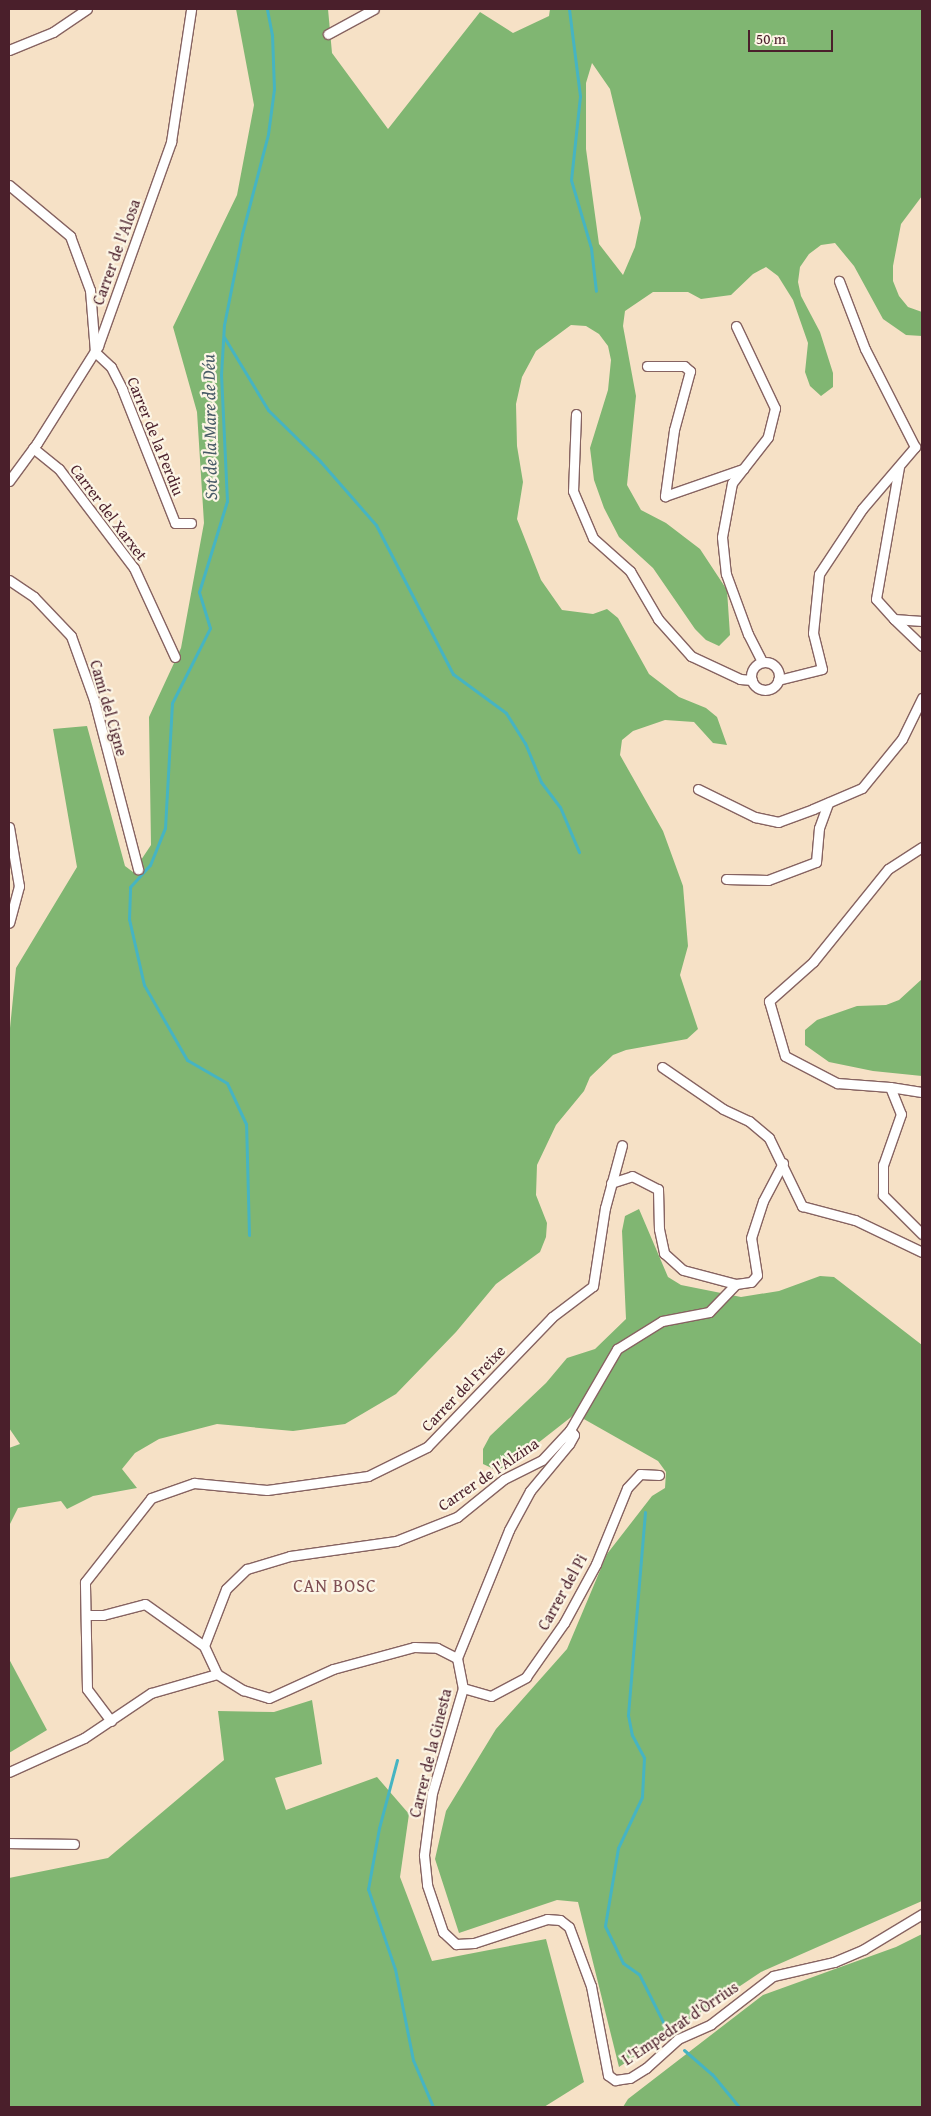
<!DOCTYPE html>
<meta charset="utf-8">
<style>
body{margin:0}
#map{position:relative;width:931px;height:2116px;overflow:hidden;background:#f6e1c6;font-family:"Gentium Book Plus",serif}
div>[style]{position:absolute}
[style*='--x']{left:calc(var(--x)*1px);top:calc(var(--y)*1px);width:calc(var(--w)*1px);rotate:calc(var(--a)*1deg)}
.forest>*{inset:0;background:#80b672}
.stream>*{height:3px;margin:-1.5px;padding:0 1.5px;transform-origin:1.5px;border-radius:1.5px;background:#46b4c2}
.roads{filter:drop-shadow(1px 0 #866361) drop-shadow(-1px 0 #866361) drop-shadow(0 1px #866361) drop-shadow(0 -1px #866361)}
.street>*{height:9px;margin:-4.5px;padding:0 4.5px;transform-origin:4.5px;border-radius:4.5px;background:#fff}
.street>.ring{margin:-4.5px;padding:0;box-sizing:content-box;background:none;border:9px solid #fff;border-radius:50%}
span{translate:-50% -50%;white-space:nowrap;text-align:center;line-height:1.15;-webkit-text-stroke:4.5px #fcf5e5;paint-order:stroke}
.street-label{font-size:16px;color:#4a1f2b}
.water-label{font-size:18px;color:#485b67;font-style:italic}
.neighbourhood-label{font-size:18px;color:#7e4d52;letter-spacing:1px}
.frame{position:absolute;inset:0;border:10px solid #4a1f2b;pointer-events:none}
.scale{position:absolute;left:748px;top:30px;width:85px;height:22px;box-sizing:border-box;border:2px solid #4a1f2b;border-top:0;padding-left:6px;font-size:15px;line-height:18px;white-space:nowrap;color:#4a1f2b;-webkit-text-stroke:4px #fcf5e5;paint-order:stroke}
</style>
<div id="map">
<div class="forest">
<i style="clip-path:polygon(evenodd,236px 9px,328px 9px,332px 53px,388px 129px,480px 12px,513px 33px,549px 16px,550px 9px,922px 9px,922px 196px,901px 224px,893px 266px,893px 281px,899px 296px,908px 307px,922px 312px,922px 336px,906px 335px,883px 319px,854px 266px,835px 243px,821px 245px,809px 254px,800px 267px,798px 282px,801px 296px,820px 332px,833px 373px,833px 387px,821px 396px,810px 386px,805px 372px,808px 343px,793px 300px,778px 276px,766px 267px,753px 274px,731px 295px,701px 299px,688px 292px,653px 292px,625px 311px,623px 326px,636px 396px,627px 485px,641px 510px,666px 523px,700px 549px,727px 590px,730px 635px,719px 646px,706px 640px,695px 629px,653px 568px,619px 537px,604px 508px,594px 480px,590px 448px,608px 390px,611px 360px,608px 346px,599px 334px,586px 326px,571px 325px,536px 351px,522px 377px,516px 404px,517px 446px,523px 482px,517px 519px,541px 580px,562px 610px,593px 614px,607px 609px,618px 618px,649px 674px,679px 697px,706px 708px,717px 717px,727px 745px,713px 743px,694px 722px,665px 720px,633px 731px,622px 740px,620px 755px,663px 831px,683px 886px,688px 946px,680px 975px,698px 1029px,687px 1039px,626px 1050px,613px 1055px,590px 1077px,584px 1091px,556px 1125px,537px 1165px,536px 1195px,547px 1223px,546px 1237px,540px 1252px,496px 1284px,456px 1332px,396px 1394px,345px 1424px,293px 1431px,217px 1424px,159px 1439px,135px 1453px,122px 1469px,137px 1488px,93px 1496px,67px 1509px,61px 1501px,18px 1508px,9px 1526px,9px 1448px,20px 1444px,9px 1428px,9px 1038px,16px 968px,77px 867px,53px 729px,87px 726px,125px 866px,133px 872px,151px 845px,149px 717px,181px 648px,204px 523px,197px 412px,173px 327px,237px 195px,254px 105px,236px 9px,592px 63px,610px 89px,641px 218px,635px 247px,623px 275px,599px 244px,586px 149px,586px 83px,592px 63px)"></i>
<i style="clip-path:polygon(922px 979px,922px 1076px,873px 1071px,829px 1062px,805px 1045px,805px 1030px,817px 1020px,857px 1006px,886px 1005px,899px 1000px)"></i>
<i style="clip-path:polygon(639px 1209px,668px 1277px,681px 1285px,741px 1297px,779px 1291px,820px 1276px,834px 1277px,922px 1345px,922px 1901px,761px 1972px,619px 2067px,578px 1902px,557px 1900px,459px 1933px,435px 1859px,446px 1811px,496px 1729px,567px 1649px,607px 1554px,652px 1496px,665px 1488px,666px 1472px,658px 1461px,575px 1414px,510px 1465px,496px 1470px,483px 1464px,483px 1449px,490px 1436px,546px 1383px,567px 1358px,595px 1349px,626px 1319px,622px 1231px,625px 1216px)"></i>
<i style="clip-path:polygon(9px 1659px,47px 1730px,9px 1753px)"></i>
<i style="clip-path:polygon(312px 1700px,322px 1764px,275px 1778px,286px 1810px,377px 1777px,409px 1814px,400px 1877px,432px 1961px,546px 1939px,584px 2082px,544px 2107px,9px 2107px,9px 1878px,108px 1858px,224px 1760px,218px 1711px,274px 1712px)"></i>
<i style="clip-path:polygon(922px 1934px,922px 2107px,623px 2107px,628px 2099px,763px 1995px,896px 1947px)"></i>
</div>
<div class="stream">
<i style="--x:569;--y:9;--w:88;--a:82.8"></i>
<i style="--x:580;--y:96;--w:84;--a:96.1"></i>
<i style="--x:571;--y:180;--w:71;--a:73.6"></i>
<i style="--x:591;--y:248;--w:43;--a:83.4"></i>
<i style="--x:224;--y:337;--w:85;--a:58.9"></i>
<i style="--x:268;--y:410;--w:73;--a:44.4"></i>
<i style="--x:320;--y:461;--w:85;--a:48.8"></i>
<i style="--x:376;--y:525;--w:168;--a:62.7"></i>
<i style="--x:453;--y:674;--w:66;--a:36.3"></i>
<i style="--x:506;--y:713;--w:36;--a:58"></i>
<i style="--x:525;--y:743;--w:42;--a:67.7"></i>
<i style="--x:541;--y:782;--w:31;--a:53"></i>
<i style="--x:560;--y:807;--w:49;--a:67.1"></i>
<i style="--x:249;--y:1235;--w:111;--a:-91.5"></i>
<i style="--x:246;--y:1124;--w:45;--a:-114.9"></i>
<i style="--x:227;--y:1083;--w:46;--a:-150.1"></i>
<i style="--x:187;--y:1060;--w:86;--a:-119.8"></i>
<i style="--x:144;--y:985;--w:68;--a:-102.8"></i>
<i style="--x:129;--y:919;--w:32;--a:-88"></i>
<i style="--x:130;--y:887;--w:30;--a:-48"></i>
<i style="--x:150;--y:865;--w:40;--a:-68"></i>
<i style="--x:165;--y:828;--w:125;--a:-86.8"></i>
<i style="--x:172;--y:703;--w:84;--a:-63.1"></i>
<i style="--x:210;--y:628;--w:38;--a:-107"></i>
<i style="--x:199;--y:592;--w:95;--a:-72.9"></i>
<i style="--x:227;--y:501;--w:126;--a:-92.7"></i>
<i style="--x:221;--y:375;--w:50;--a:-86.6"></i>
<i style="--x:224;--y:325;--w:93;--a:-78.8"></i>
<i style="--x:242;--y:234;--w:103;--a:-75.4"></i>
<i style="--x:268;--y:134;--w:45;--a:-82.4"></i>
<i style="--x:274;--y:89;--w:54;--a:-92.1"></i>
<i style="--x:272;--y:35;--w:26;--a:-101"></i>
<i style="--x:645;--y:1512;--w:204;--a:94.8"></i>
<i style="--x:628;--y:1715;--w:20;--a:79"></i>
<i style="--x:632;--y:1735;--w:26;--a:62"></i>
<i style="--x:644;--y:1758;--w:39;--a:93"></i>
<i style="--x:642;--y:1797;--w:56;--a:115.2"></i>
<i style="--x:618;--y:1848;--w:79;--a:99.5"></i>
<i style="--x:605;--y:1926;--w:41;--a:64.1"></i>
<i style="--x:623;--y:1963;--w:19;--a:35"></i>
<i style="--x:639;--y:1974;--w:60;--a:63.4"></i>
<i style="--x:397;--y:1760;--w:70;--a:104.8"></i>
<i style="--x:379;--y:1828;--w:62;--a:100.2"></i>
<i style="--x:368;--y:1889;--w:84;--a:71.4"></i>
<i style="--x:395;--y:1969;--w:93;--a:78.8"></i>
<i style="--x:413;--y:2060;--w:51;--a:66.9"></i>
<i style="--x:684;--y:2050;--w:37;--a:41"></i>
<i style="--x:712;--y:2074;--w:43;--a:50.7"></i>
</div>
<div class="roads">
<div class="street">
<i style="--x:328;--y:34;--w:52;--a:-28.5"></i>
<i style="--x:9;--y:50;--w:48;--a:-22.2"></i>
<i style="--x:53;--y:32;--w:41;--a:-34.1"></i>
<i style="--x:9;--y:185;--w:80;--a:39.9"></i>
<i style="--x:70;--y:236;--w:58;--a:69.7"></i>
<i style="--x:90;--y:290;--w:62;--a:85.4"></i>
<i style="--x:95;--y:352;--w:22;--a:43"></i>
<i style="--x:111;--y:367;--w:25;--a:63"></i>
<i style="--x:122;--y:389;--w:144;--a:68.4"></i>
<i style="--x:175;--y:523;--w:16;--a:0"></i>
<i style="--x:736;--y:326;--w:91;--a:64.6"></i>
<i style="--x:775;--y:408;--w:30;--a:104"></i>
<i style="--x:768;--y:437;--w:58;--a:128"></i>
<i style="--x:732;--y:483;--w:55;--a:100.5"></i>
<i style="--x:722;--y:537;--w:37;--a:84"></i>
<i style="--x:726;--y:574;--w:64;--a:69.9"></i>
<i style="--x:748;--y:634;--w:31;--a:63"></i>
<i style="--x:647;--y:366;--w:37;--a:0"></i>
<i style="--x:684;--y:366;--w:8;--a:40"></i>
<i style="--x:690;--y:371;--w:61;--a:105.2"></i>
<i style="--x:674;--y:430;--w:67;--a:97.8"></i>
<i style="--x:665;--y:496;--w:83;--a:-19.1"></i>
<i style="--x:576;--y:414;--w:77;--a:92.2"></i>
<i style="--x:573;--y:491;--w:51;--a:66.9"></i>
<i style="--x:593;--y:538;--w:50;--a:41.7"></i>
<i style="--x:630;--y:571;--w:56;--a:59.7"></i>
<i style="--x:658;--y:619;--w:50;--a:48.3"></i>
<i style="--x:691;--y:656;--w:54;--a:25.1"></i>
<i style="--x:740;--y:679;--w:12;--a:5"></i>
<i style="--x:33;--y:448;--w:33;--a:39"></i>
<i style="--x:59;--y:469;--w:124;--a:52.9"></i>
<i style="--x:134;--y:568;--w:98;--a:65.3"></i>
<i style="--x:899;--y:467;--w:134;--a:99.9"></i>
<i style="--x:876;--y:599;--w:27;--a:48"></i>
<i style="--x:894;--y:619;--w:28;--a:4"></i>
<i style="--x:9;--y:481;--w:47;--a:-53.6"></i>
<i style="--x:37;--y:443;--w:115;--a:-57.8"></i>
<i style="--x:98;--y:346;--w:217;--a:-70.3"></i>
<i style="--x:171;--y:142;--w:134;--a:-81.4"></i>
<i style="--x:9;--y:580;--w:30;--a:34"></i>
<i style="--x:34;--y:597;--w:54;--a:46.5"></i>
<i style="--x:71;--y:636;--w:68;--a:70.2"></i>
<i style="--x:94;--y:700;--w:175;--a:75.4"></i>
<i style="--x:894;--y:619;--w:39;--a:44"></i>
<i class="ring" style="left:751px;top:662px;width:19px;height:19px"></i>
<i style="--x:778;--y:680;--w:45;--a:-14"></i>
<i style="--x:822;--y:669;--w:37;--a:-104"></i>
<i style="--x:813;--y:633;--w:59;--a:-84.2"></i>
<i style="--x:819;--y:574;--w:78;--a:-56.5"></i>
<i style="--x:862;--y:509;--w:82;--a:-49.5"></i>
<i style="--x:915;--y:447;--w:110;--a:-117"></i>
<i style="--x:865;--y:349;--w:73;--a:-110.9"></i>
<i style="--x:698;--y:789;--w:64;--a:26.2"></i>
<i style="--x:755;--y:817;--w:24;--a:12"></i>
<i style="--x:778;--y:822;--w:37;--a:-20"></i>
<i style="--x:813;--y:809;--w:53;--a:-23.2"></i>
<i style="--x:862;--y:788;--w:63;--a:-50.8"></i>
<i style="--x:902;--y:739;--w:46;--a:-64"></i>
<i style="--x:9;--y:827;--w:60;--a:80.4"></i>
<i style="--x:19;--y:886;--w:38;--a:105"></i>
<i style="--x:922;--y:847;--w:40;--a:147.1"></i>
<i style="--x:888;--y:869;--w:119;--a:128.9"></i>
<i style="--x:813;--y:962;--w:59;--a:138.4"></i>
<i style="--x:769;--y:1001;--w:57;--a:73.8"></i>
<i style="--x:785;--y:1056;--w:59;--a:27.4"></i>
<i style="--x:837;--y:1083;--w:53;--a:4.3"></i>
<i style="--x:890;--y:1087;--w:29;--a:68"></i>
<i style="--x:901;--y:1114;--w:54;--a:109.4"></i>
<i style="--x:883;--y:1165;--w:30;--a:90"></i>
<i style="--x:883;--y:1195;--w:55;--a:45"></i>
<i style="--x:726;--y:879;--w:42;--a:1.4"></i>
<i style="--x:768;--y:880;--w:51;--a:-20.6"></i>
<i style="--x:816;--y:862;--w:34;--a:-85"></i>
<i style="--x:819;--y:828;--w:27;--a:-70"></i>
<i style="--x:662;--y:1067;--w:74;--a:34.5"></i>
<i style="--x:723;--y:1109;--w:29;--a:25"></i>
<i style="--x:749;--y:1121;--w:26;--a:40"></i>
<i style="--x:769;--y:1138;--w:76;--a:64.1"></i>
<i style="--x:802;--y:1206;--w:55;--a:14.8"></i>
<i style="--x:855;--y:1220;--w:74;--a:25.5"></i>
<i style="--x:890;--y:1087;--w:32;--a:9"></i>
<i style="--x:611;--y:1183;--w:22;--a:-18"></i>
<i style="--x:632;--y:1176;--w:29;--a:27"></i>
<i style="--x:658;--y:1189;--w:40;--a:88.6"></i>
<i style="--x:659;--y:1229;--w:25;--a:78"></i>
<i style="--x:664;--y:1253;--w:25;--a:42"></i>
<i style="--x:683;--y:1270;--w:55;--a:14.8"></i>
<i style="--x:736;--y:1284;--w:15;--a:-8"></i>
<i style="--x:751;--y:1282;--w:9;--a:-49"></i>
<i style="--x:757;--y:1275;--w:37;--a:-99"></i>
<i style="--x:751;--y:1238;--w:39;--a:-72"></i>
<i style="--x:763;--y:1201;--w:43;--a:-62.2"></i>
<i style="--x:570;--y:1430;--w:6;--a:51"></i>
<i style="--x:574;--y:1435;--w:10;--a:119"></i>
<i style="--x:569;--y:1444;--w:61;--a:129.7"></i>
<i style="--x:530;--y:1491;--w:44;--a:118.3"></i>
<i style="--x:509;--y:1530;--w:138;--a:112.1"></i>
<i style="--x:457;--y:1658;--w:31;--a:79"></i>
<i style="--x:463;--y:1688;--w:109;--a:106.4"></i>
<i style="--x:432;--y:1793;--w:63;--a:97.4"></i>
<i style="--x:424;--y:1855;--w:30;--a:84"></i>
<i style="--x:427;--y:1885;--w:50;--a:71.2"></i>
<i style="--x:443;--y:1932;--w:18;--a:43"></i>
<i style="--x:456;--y:1944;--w:18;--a:-3"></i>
<i style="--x:474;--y:1943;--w:77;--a:-18.2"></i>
<i style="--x:547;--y:1919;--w:13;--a:4"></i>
<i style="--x:560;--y:1920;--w:11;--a:38"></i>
<i style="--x:569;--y:1927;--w:63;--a:69.6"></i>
<i style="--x:591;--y:1986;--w:91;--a:79.2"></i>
<i style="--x:608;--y:2075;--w:9;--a:36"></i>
<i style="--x:615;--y:2080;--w:15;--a:-8"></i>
<i style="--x:630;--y:2078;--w:19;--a:-32"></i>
<i style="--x:646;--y:2068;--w:43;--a:-42.2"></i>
<i style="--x:678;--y:2039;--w:36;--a:-24"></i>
<i style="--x:711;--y:2024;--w:78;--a:-37.7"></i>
<i style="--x:773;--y:1976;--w:63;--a:-12.9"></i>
<i style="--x:834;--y:1962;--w:33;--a:-23"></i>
<i style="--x:864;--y:1949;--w:68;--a:-31.1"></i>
<i style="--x:86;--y:1615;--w:17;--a:0"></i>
<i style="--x:103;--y:1615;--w:43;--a:-14.7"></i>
<i style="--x:145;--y:1604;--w:72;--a:35.4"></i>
<i style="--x:204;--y:1646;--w:31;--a:65"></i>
<i style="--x:204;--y:1646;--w:61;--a:-68.9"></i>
<i style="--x:226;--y:1589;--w:29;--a:-44"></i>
<i style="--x:247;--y:1569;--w:45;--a:-16.8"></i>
<i style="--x:290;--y:1556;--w:107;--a:-8.1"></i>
<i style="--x:396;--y:1541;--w:66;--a:-21.5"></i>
<i style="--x:457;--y:1517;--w:60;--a:-39"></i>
<i style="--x:504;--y:1479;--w:42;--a:-26.6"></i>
<i style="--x:542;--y:1460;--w:41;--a:-47"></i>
<i style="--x:570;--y:1430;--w:94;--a:-59.9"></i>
<i style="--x:617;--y:1349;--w:53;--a:-31.9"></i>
<i style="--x:662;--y:1321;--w:48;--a:-10.8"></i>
<i style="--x:709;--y:1312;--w:39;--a:-46"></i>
<i style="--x:463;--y:1688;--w:29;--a:16"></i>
<i style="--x:491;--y:1696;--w:40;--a:-28"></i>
<i style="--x:526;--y:1677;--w:66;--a:-54.9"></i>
<i style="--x:564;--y:1623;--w:67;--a:-61.5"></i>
<i style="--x:596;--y:1564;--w:82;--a:-67.8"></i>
<i style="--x:627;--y:1488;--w:19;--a:-47"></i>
<i style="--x:640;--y:1474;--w:19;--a:3"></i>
<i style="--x:111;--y:1721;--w:40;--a:-127"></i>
<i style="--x:87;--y:1689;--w:107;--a:-91.1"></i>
<i style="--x:85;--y:1582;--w:107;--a:-51.8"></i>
<i style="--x:151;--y:1498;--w:46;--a:-19.2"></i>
<i style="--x:194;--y:1483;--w:73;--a:5.5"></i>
<i style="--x:267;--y:1490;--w:102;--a:-7.9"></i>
<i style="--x:368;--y:1476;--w:66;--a:-26.2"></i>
<i style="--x:427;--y:1447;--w:180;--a:-46.1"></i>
<i style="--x:552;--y:1317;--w:51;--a:-37.1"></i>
<i style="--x:593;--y:1286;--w:79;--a:-81.3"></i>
<i style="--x:605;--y:1208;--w:65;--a:-74.9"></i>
<i style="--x:9;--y:1772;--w:82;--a:-24.4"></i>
<i style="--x:84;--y:1738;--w:81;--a:-33.9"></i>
<i style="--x:151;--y:1693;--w:69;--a:-16.1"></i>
<i style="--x:217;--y:1674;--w:31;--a:32"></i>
<i style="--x:243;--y:1690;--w:27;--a:17"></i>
<i style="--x:269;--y:1698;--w:70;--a:-24.4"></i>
<i style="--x:333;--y:1669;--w:84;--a:-15.2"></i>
<i style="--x:414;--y:1647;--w:23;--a:2"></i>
<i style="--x:437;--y:1648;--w:22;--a:27"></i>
<i style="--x:9;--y:1843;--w:65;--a:0.9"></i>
</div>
</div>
<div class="street-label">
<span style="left:116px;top:252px;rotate:-70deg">Carrer de l'Alosa</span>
<span style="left:156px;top:436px;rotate:68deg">Carrer de la Perdiu</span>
<span style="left:109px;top:512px;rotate:53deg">Carrer del Xarxet</span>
<span style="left:109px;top:708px;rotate:74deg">Camí del Cigne</span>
<span style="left:463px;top:1388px;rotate:-46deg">Carrer del Freixe</span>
<span style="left:488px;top:1474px;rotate:-34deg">Carrer de l'Alzina</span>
<span style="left:562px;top:1592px;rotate:-61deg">Carrer del Pi</span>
<span style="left:430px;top:1753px;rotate:-76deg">Carrer de la Ginesta</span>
<span style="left:680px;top:2023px;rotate:-34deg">L'Empedrat d'Òrrius</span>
</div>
<div class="water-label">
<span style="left:210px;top:427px;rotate:-91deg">Sot de la Mare de Déu</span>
</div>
<div class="neighbourhood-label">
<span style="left:335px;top:1586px">CAN BOSC</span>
</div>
<div class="frame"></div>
<div class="scale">50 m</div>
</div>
